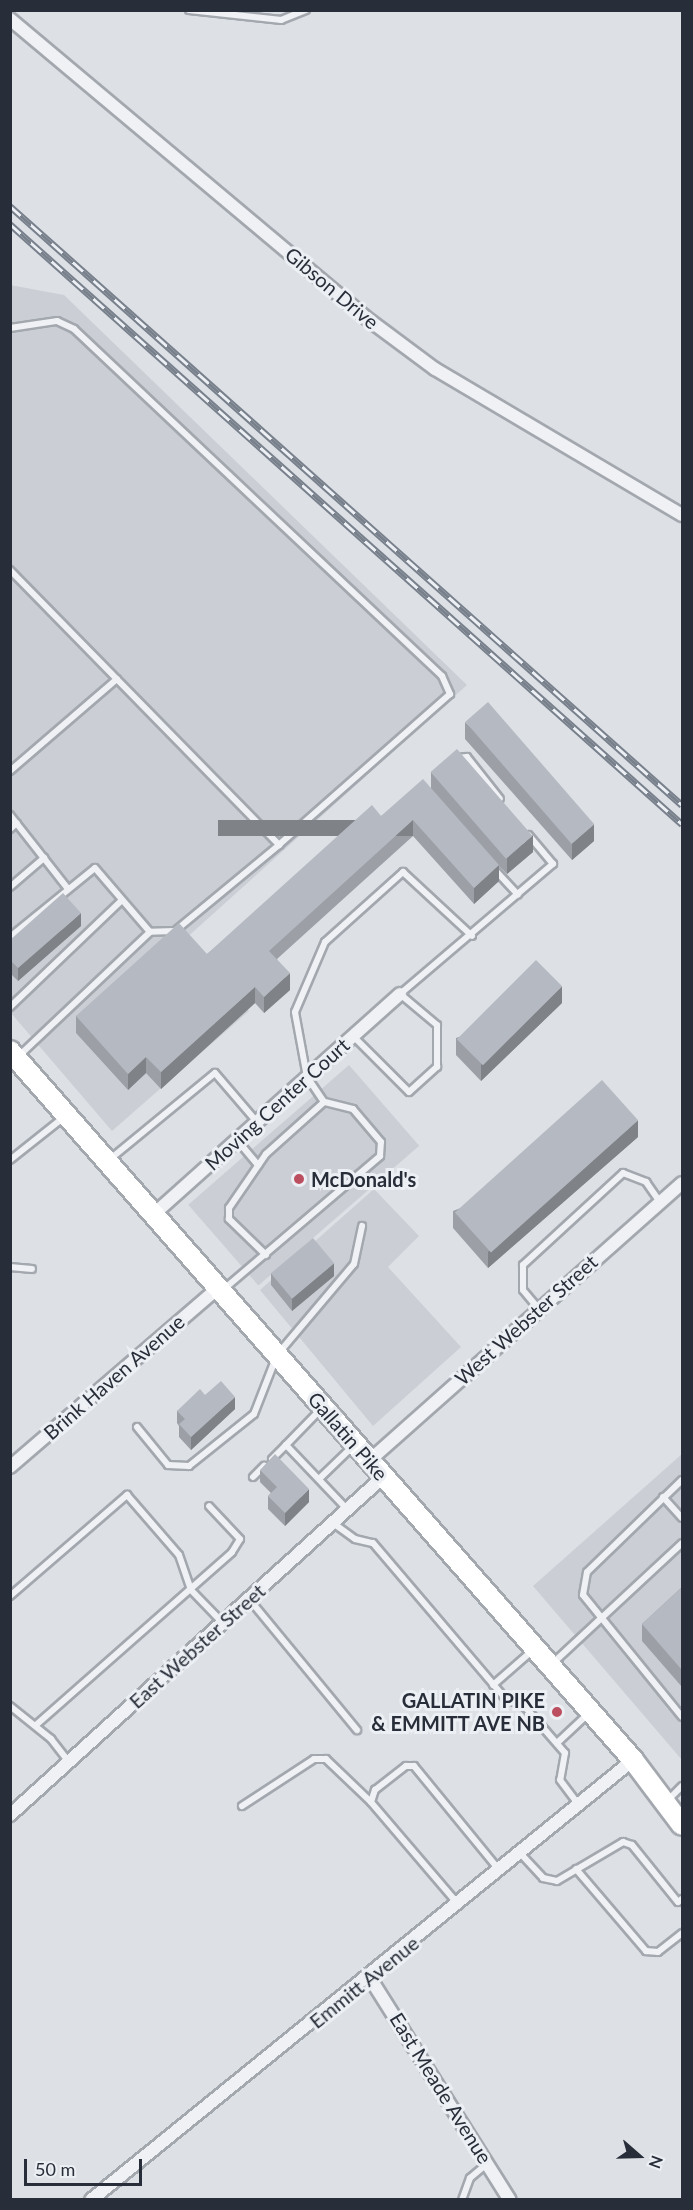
<!DOCTYPE html>
<style>
body{margin:0}
#map{position:relative;width:693px;height:2210px;overflow:hidden;background:#dde0e5;font-family:Lato,sans-serif}
div>[style]{position:absolute}
[style*='--x']{left:calc(var(--x)*1px);top:calc(var(--y)*1px);width:calc(var(--w)*1px);rotate:calc(var(--a)*1deg)}
.built>*{inset:0;background:#cbcfd5;transform-origin:0 0}
.roads{filter:drop-shadow(2px 0 #a3a7ae) drop-shadow(-2px 0 #a3a7ae) drop-shadow(0 2px #a3a7ae) drop-shadow(0 -2px #a3a7ae)}
.lane>*{height:6px;margin:-3px;padding:0 3px;transform-origin:3px;border-radius:3px;background:#eff1f4}
.street>*{height:12px;margin:-6px;padding:0 6px;transform-origin:6px;border-radius:6px;background:#eff1f4}
.primary>*{height:20px;margin:-10px;padding:0 10px;transform-origin:10px;border-radius:10px;background:#fff}
.rail>*{height:7px;margin-top:-3.5px;transform-origin:0;background:repeating-linear-gradient(90deg,#eceff3 0 14px,#78808c 0 28px);box-sizing:border-box;border-block:2px solid #78808c}
.wall>*{inset:0;background:#9c9fa6}
.shaded-wall>*{inset:0;background:#7f8287;transform-origin:0 0}
.building>*{inset:0;background:#b5b9c1;transform-origin:0 0}
.dots>*{width:16px;height:16px;translate:-50% -50%;box-sizing:border-box;border:3px solid #eceff3;border-radius:50%}
span{translate:-50% -50%;white-space:nowrap;text-align:center;line-height:1.15;-webkit-text-stroke:6px #eceff3;paint-order:stroke}
.street-label{font-size:20px;color:#282e39}
.poi-label{font-size:20px;color:#282e39;font-weight:700}
.left{translate:0 -50%;text-align:left}
.right{translate:-100% -50%;text-align:right}
.frame{position:absolute;inset:0;border:12px solid #282e39;pointer-events:none}
.north{position:absolute;left:609px;top:2126px;width:60px;height:60px;-webkit-text-stroke:4px #eceff3;paint-order:stroke;rotate:110deg;font-size:16px;font-weight:700;line-height:24px;text-align:center;color:#282e39}
.north::after{content:'';display:block;margin:auto;width:21px;height:27px;background:#282e39;clip-path:polygon(50% 0,100% 100%,50% 72%,0 100%)}
.scale{position:absolute;left:24px;top:2159px;width:118px;height:27px;box-sizing:border-box;border:3px solid #282e39;border-top:0;padding-left:8px;font-size:18px;line-height:21px;white-space:nowrap;color:#282e39;-webkit-text-stroke:4px #eceff3;paint-order:stroke}
</style>
<div id="map">
<div class="built">
<i style="clip-path:polygon(10px 285px,64px 295px,467px 685px,183px 941px,249px 1011px,112px 1131px,11px 1013px)"></i>
<i style="left:349px;top:1065px;width:107px;height:213px;rotate:49deg"></i>
<i style="clip-path:polygon(374px 1189px,419px 1236px,388px 1267px,461px 1347px,373px 1426px,260px 1290px)"></i>
<i style="clip-path:polygon(682px 1454px,682px 1760px,533px 1586px)"></i>
</div>
<div class="roads">
<div class="lane">
<i style="--x:189;--y:10;--w:93;--a:6.2"></i>
<i style="--x:281;--y:20;--w:27;--a:-22"></i>
<i style="--x:10;--y:328;--w:48;--a:-8.5"></i>
<i style="--x:57;--y:321;--w:19;--a:25"></i>
<i style="--x:74;--y:329;--w:506;--a:43.32"></i>
<i style="--x:442;--y:676;--w:20;--a:66"></i>
<i style="--x:450;--y:694;--w:228;--a:138.6"></i>
<i style="--x:10;--y:570;--w:385;--a:45.6"></i>
<i style="--x:279;--y:845;--w:135;--a:140.4"></i>
<i style="--x:175;--y:931;--w:25;--a:178"></i>
<i style="--x:458;--y:758;--w:9;--a:-6"></i>
<i style="--x:467;--y:757;--w:53;--a:51.8"></i>
<i style="--x:10;--y:771;--w:141;--a:-40.7"></i>
<i style="--x:10;--y:815;--w:94;--a:51.9"></i>
<i style="--x:10;--y:829;--w:9;--a:-41"></i>
<i style="--x:494;--y:869;--w:35;--a:47"></i>
<i style="--x:10;--y:887;--w:45;--a:-40.5"></i>
<i style="--x:10;--y:937;--w:109;--a:-39.1"></i>
<i style="--x:95;--y:868;--w:84;--a:49.3"></i>
<i style="--x:150;--y:932;--w:180;--a:136.6"></i>
<i style="--x:10;--y:1007;--w:153;--a:-43.7"></i>
<i style="--x:353;--y:1036;--w:79;--a:45"></i>
<i style="--x:409;--y:1092;--w:38;--a:-42"></i>
<i style="--x:437;--y:1067;--w:42;--a:-90"></i>
<i style="--x:437;--y:1025;--w:48;--a:-140"></i>
<i style="--x:400;--y:994;--w:201;--a:-40.4"></i>
<i style="--x:553;--y:864;--w:38;--a:-130"></i>
<i style="--x:237;--y:1140;--w:33;--a:50"></i>
<i style="--x:10;--y:1160;--w:69;--a:-38.5"></i>
<i style="--x:109;--y:1160;--w:137;--a:-39.4"></i>
<i style="--x:215;--y:1073;--w:65;--a:49.4"></i>
<i style="--x:266;--y:1255;--w:52;--a:-135.8"></i>
<i style="--x:229;--y:1219;--w:11;--a:-90"></i>
<i style="--x:229;--y:1208;--w:65;--a:-55.6"></i>
<i style="--x:266;--y:1154;--w:78;--a:-41.9"></i>
<i style="--x:10;--y:1267;--w:22;--a:5"></i>
<i style="--x:224;--y:1289;--w:205;--a:-40.4"></i>
<i style="--x:380;--y:1156;--w:14;--a:-86"></i>
<i style="--x:381;--y:1142;--w:43;--a:-130.3"></i>
<i style="--x:353;--y:1109;--w:30;--a:-166"></i>
<i style="--x:324;--y:1102;--w:30;--a:-124"></i>
<i style="--x:307;--y:1077;--w:66;--a:-100.5"></i>
<i style="--x:295;--y:1012;--w:76;--a:-66.8"></i>
<i style="--x:325;--y:942;--w:105;--a:-41.9"></i>
<i style="--x:403;--y:872;--w:94;--a:42.8"></i>
<i style="--x:538;--y:1308;--w:23;--a:-130"></i>
<i style="--x:523;--y:1290;--w:25;--a:-90"></i>
<i style="--x:523;--y:1265;--w:136;--a:-42.6"></i>
<i style="--x:623;--y:1173;--w:25;--a:21"></i>
<i style="--x:646;--y:1182;--w:24;--a:55"></i>
<i style="--x:320;--y:1410;--w:49;--a:134.2"></i>
<i style="--x:286;--y:1445;--w:88;--a:46.4"></i>
<i style="--x:137;--y:1427;--w:49;--a:50.8"></i>
<i style="--x:168;--y:1465;--w:21;--a:3"></i>
<i style="--x:189;--y:1466;--w:83;--a:-38.7"></i>
<i style="--x:254;--y:1414;--w:63;--a:-68.7"></i>
<i style="--x:277;--y:1355;--w:119;--a:-49.8"></i>
<i style="--x:354;--y:1264;--w:39;--a:-78"></i>
<i style="--x:272;--y:1459;--w:20;--a:-45"></i>
<i style="--x:253;--y:1477;--w:16;--a:-45"></i>
<i style="--x:319;--y:1479;--w:47;--a:-44.1"></i>
<i style="--x:682;--y:1480;--w:132;--a:135.9"></i>
<i style="--x:587;--y:1572;--w:23;--a:100"></i>
<i style="--x:583;--y:1595;--w:157;--a:50.9"></i>
<i style="--x:663;--y:1497;--w:28;--a:48"></i>
<i style="--x:333;--y:1523;--w:27;--a:36"></i>
<i style="--x:355;--y:1539;--w:18;--a:13"></i>
<i style="--x:373;--y:1543;--w:204;--a:49.6"></i>
<i style="--x:505;--y:1698;--w:22;--a:24"></i>
<i style="--x:525;--y:1707;--w:61;--a:49"></i>
<i style="--x:565;--y:1753;--w:27;--a:100"></i>
<i style="--x:560;--y:1780;--w:31;--a:53"></i>
<i style="--x:10;--y:1596;--w:155;--a:-40.8"></i>
<i style="--x:127;--y:1495;--w:79;--a:49.1"></i>
<i style="--x:179;--y:1555;--w:37;--a:71"></i>
<i style="--x:191;--y:1590;--w:45;--a:45.9"></i>
<i style="--x:249;--y:1599;--w:170;--a:50.5"></i>
<i style="--x:553;--y:1663;--w:176;--a:-42.9"></i>
<i style="--x:493;--y:1685;--w:52;--a:-41.1"></i>
<i style="--x:10;--y:1706;--w:53;--a:38.8"></i>
<i style="--x:51;--y:1739;--w:29;--a:52"></i>
<i style="--x:36;--y:1725;--w:261;--a:-41.4"></i>
<i style="--x:232;--y:1552;--w:15;--a:-58"></i>
<i style="--x:240;--y:1539;--w:45;--a:-133.2"></i>
<i style="--x:557;--y:1743;--w:42;--a:-43.1"></i>
<i style="--x:668;--y:1800;--w:20;--a:-45"></i>
<i style="--x:242;--y:1806;--w:86;--a:-33.1"></i>
<i style="--x:314;--y:1759;--w:12;--a:0"></i>
<i style="--x:326;--y:1759;--w:62;--a:43.7"></i>
<i style="--x:520;--y:1853;--w:34;--a:47"></i>
<i style="--x:543;--y:1878;--w:14;--a:12"></i>
<i style="--x:557;--y:1881;--w:77;--a:-30.6"></i>
<i style="--x:623;--y:1842;--w:9;--a:18"></i>
<i style="--x:632;--y:1845;--w:73;--a:51.1"></i>
<i style="--x:678;--y:1902;--w:5;--a:-37"></i>
<i style="--x:576;--y:1869;--w:108;--a:49.5"></i>
<i style="--x:646;--y:1951;--w:12;--a:5"></i>
<i style="--x:658;--y:1952;--w:31;--a:-38"></i>
<i style="--x:458;--y:1904;--w:134;--a:-130.5"></i>
<i style="--x:371;--y:1802;--w:13;--a:-72"></i>
<i style="--x:375;--y:1790;--w:39;--a:-38"></i>
<i style="--x:406;--y:1766;--w:8;--a:0"></i>
<i style="--x:414;--y:1766;--w:134;--a:50.7"></i>
<i style="--x:462;--y:2200;--w:23;--a:-70"></i>
<i style="--x:470;--y:2178;--w:23;--a:-40"></i>
</div>
<div class="street">
<i style="--x:10;--y:19;--w:463;--a:40"></i>
<i style="--x:365;--y:317;--w:87;--a:36.6"></i>
<i style="--x:435;--y:369;--w:287;--a:30.6"></i>
<i style="--x:154;--y:1214;--w:330;--a:-41.8"></i>
<i style="--x:370;--y:1460;--w:417;--a:-41.6"></i>
<i style="--x:10;--y:1467;--w:274;--a:-40.7"></i>
<i style="--x:10;--y:1815;--w:503;--a:-42.18"></i>
<i style="--x:370;--y:1978;--w:262;--a:57.8"></i>
<i style="--x:91;--y:2200;--w:698;--a:-39.07"></i>
</div>
<div class="primary">
<i style="--x:10;--y:1051;--w:944;--a:48.69"></i>
<i style="--x:633;--y:1760;--w:81;--a:53"></i>
</div>
</div>
<div class="rail">
<i style="--x:10;--y:206;--w:900;--a:41.71"></i>
<i style="--x:10;--y:224;--w:901;--a:41.76"></i>
</div>
<div class="wall">
<i style="clip-path:polygon(465px 722px,594px 841px,572px 860px,465px 739px)"></i>
<i style="clip-path:polygon(431px 772px,533px 852px,507px 874px,499px 866px,499px 881px,474px 904px,413px 836px,277px 959px,290px 990px,264px 1013px,255px 1003px,161px 1089px,146px 1073px,128px 1090px,76px 1033px,76px 1016px,207px 954px,381px 816px,431px 788px)"></i>
<i style="clip-path:polygon(81px 926px,18px 981px,10px 973px,10px 940px)"></i>
<i style="clip-path:polygon(562px 1003px,481px 1081px,456px 1055px,456px 1038px)"></i>
<i style="clip-path:polygon(638px 1137px,488px 1268px,453px 1228px,453px 1211px)"></i>
<i style="clip-path:polygon(271px 1273px,334px 1276px,292px 1311px,271px 1285px)"></i>
<i style="clip-path:polygon(205px 1395px,235px 1409px,191px 1450px,179px 1437px,179px 1426px,177px 1423px,177px 1411px)"></i>
<i style="clip-path:polygon(260px 1470px,309px 1502px,285px 1526px,268px 1509px,268px 1496px,271px 1493px,260px 1482px)"></i>
<i style="clip-path:polygon(682px 1587px,682px 1687px,642px 1641px,642px 1624px)"></i>
</div>
<div class="shaded-wall">
<i style="left:413px;top:820px;width:16px;height:195px;rotate:90deg"></i>
<i style="clip-path:polygon(594px 824px,594px 841px,572px 860px,572px 843px)"></i>
<i style="clip-path:polygon(533px 835px,533px 852px,507px 874px,507px 858px)"></i>
<i style="clip-path:polygon(499px 865px,499px 881px,474px 904px,474px 888px)"></i>
<i style="clip-path:polygon(81px 913px,81px 926px,18px 981px,18px 968px)"></i>
<i style="clip-path:polygon(290px 973px,290px 990px,264px 1013px,264px 997px)"></i>
<i style="clip-path:polygon(562px 986px,562px 1003px,481px 1081px,481px 1065px)"></i>
<i style="clip-path:polygon(255px 987px,255px 1003px,161px 1089px,161px 1072px)"></i>
<i style="clip-path:polygon(146px 1057px,146px 1073px,128px 1090px,128px 1074px)"></i>
<i style="clip-path:polygon(638px 1120px,638px 1137px,488px 1268px,488px 1252px)"></i>
<i style="clip-path:polygon(334px 1263px,334px 1276px,292px 1311px,292px 1298px)"></i>
<i style="clip-path:polygon(235px 1397px,235px 1409px,191px 1450px,191px 1437px)"></i>
<i style="clip-path:polygon(309px 1489px,309px 1502px,285px 1526px,285px 1513px)"></i>
</div>
<div class="building">
<i style="left:488px;top:702px;width:162px;height:30px;rotate:49deg"></i>
<i style="left:457px;top:749px;width:115px;height:35px;rotate:49deg"></i>
<i style="clip-path:polygon(423px 779px,499px 865px,474px 888px,413px 820px,269px 951px,290px 973px,264px 997px,255px 987px,161px 1072px,146px 1057px,128px 1074px,76px 1016px,179px 923px,207px 954px,372px 805px,381px 816px)"></i>
<i style="clip-path:polygon(63px 893px,81px 913px,18px 968px,10px 960px,10px 940px)"></i>
<i style="left:536px;top:960px;width:37px;height:112px;rotate:45deg"></i>
<i style="left:602px;top:1080px;width:54px;height:198px;rotate:48deg"></i>
<i style="left:313px;top:1238px;width:33px;height:55px;rotate:50deg"></i>
<i style="clip-path:polygon(221px 1381px,235px 1397px,191px 1437px,179px 1424px,185px 1419px,177px 1411px,200px 1389px,205px 1395px)"></i>
<i style="clip-path:polygon(275px 1454px,309px 1489px,285px 1513px,268px 1496px,277px 1487px,260px 1470px)"></i>
<i style="clip-path:polygon(682px 1587px,682px 1670px,642px 1624px)"></i>
</div>
<div class="dots">
<i style="left:299px;top:1179px;background:#bc4f5f"></i>
<i style="left:557px;top:1712px;background:#bc4f5f"></i>
</div>
<div class="street-label">
<span style="left:332px;top:288px;rotate:40deg">Gibson Drive</span>
<span style="left:277px;top:1104px;rotate:-42deg">Moving Center Court</span>
<span style="left:526px;top:1320px;rotate:-42deg">West Webster Street</span>
<span style="left:114px;top:1377px;rotate:-41deg">Brink Haven Avenue</span>
<span style="left:348px;top:1436px;rotate:49deg">Gallatin Pike</span>
<span style="left:197px;top:1646px;rotate:-42deg">East Webster Street</span>
<span style="left:364px;top:1982px;rotate:-39deg">Emmitt Avenue</span>
<span style="left:441px;top:2088px;rotate:58deg">East Meade Avenue</span>
</div>
<div class="poi-label">
<span class="left" style="left:311px;top:1179px">McDonald's</span>
<span class="right" style="left:545px;top:1712px">GALLATIN PIKE<br>&amp; EMMITT AVE NB</span>
</div>
<div class="frame"></div>
<div class="north">N</div>
<div class="scale">50 m</div>
</div>
